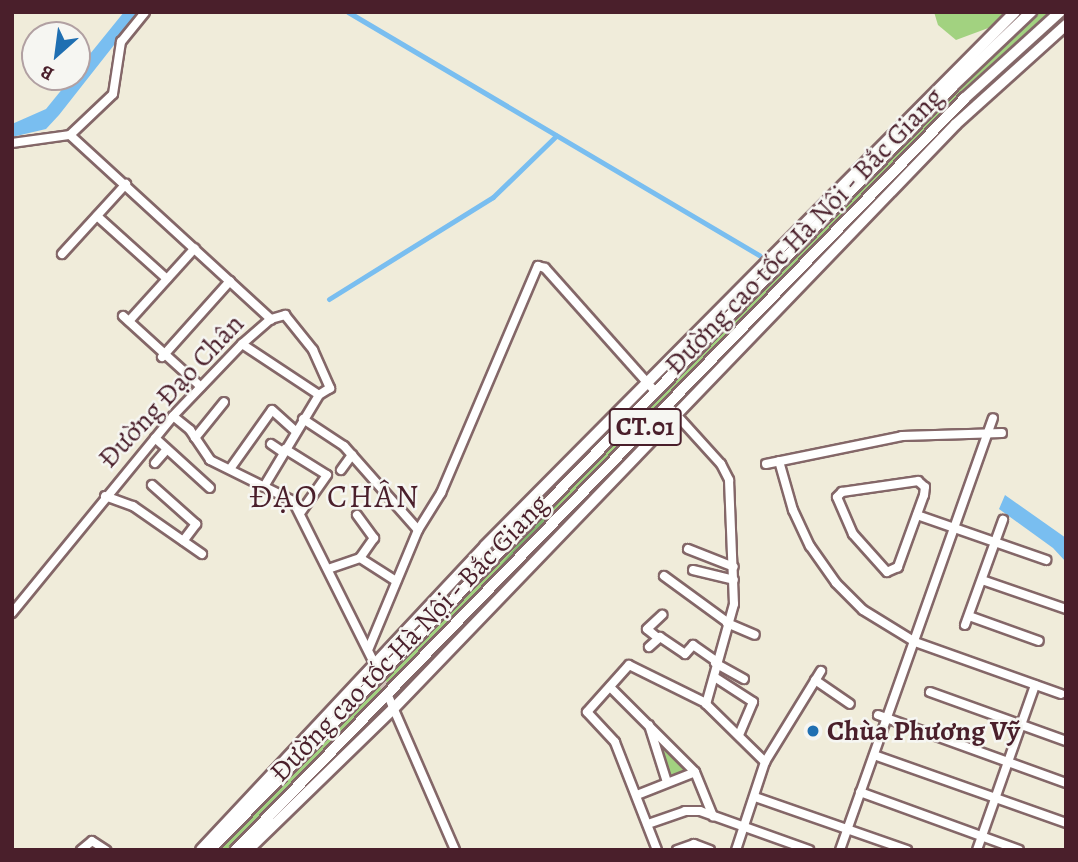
<!DOCTYPE html>
<meta charset="utf-8">
<style>
body{margin:0}
#map{position:relative;width:1078px;height:862px;overflow:hidden;background:#f0ecda;font-family:Alegreya,serif}
div>[style]{position:absolute}
[style*='--x']{left:calc(var(--x)*1px);top:calc(var(--y)*1px);width:calc(var(--w)*1px);rotate:calc(var(--a)*1deg)}
.green>*{inset:0;background:#a2d280}
.forest>*{inset:0;background:#81b46e;transform-origin:0 0}
.water>*{inset:0;background:#79bef0}
.canal>*{height:5px;margin:-2.5px;padding:0 2.5px;transform-origin:2.5px;border-radius:2.5px;background:#79bef0}
.minor-tunnel>*{height:8px;margin-top:-4px;transform-origin:0;background:repeating-linear-gradient(90deg,#cfc3b7 0 8px,transparent 0 12px)}
.roads{filter:drop-shadow(2px 0 #846768) drop-shadow(-2px 0 #846768) drop-shadow(0 2px #846768) drop-shadow(0 -2px #846768)}
.minor>*{height:8px;margin:-4px;padding:0 4px;transform-origin:4px;border-radius:4px;background:#fff}
.major>*{height:10px;margin:-5px;padding:0 5px;transform-origin:5px;border-radius:5px;background:#fff}
.highway>*{height:10px;margin:-5px;padding:0 5px;transform-origin:5px;border-radius:5px;background:#fff}
.dots>*{width:19px;height:19px;translate:-50% -50%;box-sizing:border-box;border:4px solid #f6f6f2;border-radius:50%}
span{translate:-50% -50%;white-space:nowrap;text-align:center;line-height:1.15;-webkit-text-stroke:5px #f6f6f2;paint-order:stroke}
.shield-label span{padding:2px 5px;background:#f6f6f2;border:2px solid;border-radius:5px;-webkit-text-stroke-width:0}
.shield-label{font-size:26px;color:#4a1f2b;font-weight:700}
.street-label{font-size:28px;color:#4a1f2b}
.poi-label{font-size:28px;color:#4a1f2b;font-weight:700}
.left{translate:0 -50%;text-align:left}
.quarter-label{font-size:32px;color:#4a1f2b;letter-spacing:2px}
.frame{position:absolute;inset:0;border:14px solid #4a1f2b;pointer-events:none}
.north{position:absolute;left:21px;top:21px;width:70px;height:70px;box-sizing:border-box;background:#f6f6f2;border:2px solid #b1a0a2;border-radius:50%;rotate:208deg;font-size:19px;font-weight:700;line-height:28px;text-align:center;color:#4a1f2b}
.north::after{content:'';display:block;margin:auto;width:24px;height:32px;background:#1f6fb2;clip-path:polygon(50% 0,100% 100%,50% 72%,0 100%)}
</style>
<div id="map">
<div class="green">
<i style="clip-path:polygon(934px 12px,1007px 12px,991px 27px,956px 40px,938px 25px)"></i>
<i style="clip-path:polygon(1038px 12px,1050px 12px,857px 202px,228px 850px,216px 850px,980px 66px)"></i>
<i style="clip-path:polygon(658px 738px,689px 771px,669px 778px)"></i>
</div>
<div class="forest">
<i style="clip-path:polygon(1063px 12px,1066px 20px,960px 115px,679px 411px,672px 407px,950px 117px)"></i>
<i style="left:646px;top:386px;width:6px;height:387px;rotate:39deg"></i>
<i style="clip-path:polygon(668px 409px,672px 413px,394px 702px,391px 695px)"></i>
<i style="clip-path:polygon(387px 700px,388px 709px,255px 838px)"></i>
</div>
<div class="water">
<i style="clip-path:polygon(124px 12px,140px 12px,59px 115px,46px 129px,12px 137px,12px 124px,46px 109px,72px 77px,77px 77px,77px 70px)"></i>
<i style="clip-path:polygon(1005px 495px,1066px 538px,1066px 562px,1053px 548px,999px 509px)"></i>
</div>
<div class="canal">
<i style="--x:348;--y:12;--w:481;--a:30.6"></i>
<i style="--x:329;--y:299;--w:193;--a:-31.9"></i>
<i style="--x:493;--y:197;--w:88;--a:-44.1"></i>
</div>
<div class="minor-tunnel">
<i style="--x:378;--y:671;--w:29;--a:68"></i>
</div>
<div class="roads">
<div class="minor">
<i style="--x:70;--y:135;--w:273;--a:42.5"></i>
<i style="--x:70;--y:135;--w:59;--a:-43.6"></i>
<i style="--x:113;--y:94;--w:53;--a:-81.3"></i>
<i style="--x:121;--y:42;--w:38;--a:-51"></i>
<i style="--x:12;--y:143;--w:59;--a:-7.9"></i>
<i style="--x:97;--y:216;--w:94;--a:42"></i>
<i style="--x:62;--y:254;--w:95;--a:-47.6"></i>
<i style="--x:123;--y:316;--w:105;--a:42.3"></i>
<i style="--x:129;--y:321;--w:98;--a:-47.9"></i>
<i style="--x:242;--y:344;--w:92;--a:33.5"></i>
<i style="--x:162;--y:357;--w:102;--a:-48.2"></i>
<i style="--x:672;--y:410;--w:73;--a:47.8"></i>
<i style="--x:721;--y:464;--w:18;--a:63"></i>
<i style="--x:729;--y:480;--w:124;--a:87.7"></i>
<i style="--x:734;--y:604;--w:104;--a:105.6"></i>
<i style="--x:706;--y:704;--w:83;--a:44.5"></i>
<i style="--x:765;--y:762;--w:93;--a:108.2"></i>
<i style="--x:173;--y:416;--w:22;--a:39"></i>
<i style="--x:190;--y:430;--w:36;--a:56"></i>
<i style="--x:210;--y:460;--w:93;--a:26.3"></i>
<i style="--x:293;--y:501;--w:188;--a:63.4"></i>
<i style="--x:303;--y:419;--w:49;--a:33.4"></i>
<i style="--x:344;--y:446;--w:112;--a:48.6"></i>
<i style="--x:418;--y:530;--w:128;--a:112.6"></i>
<i style="--x:155;--y:438;--w:74;--a:42.3"></i>
<i style="--x:195;--y:438;--w:46;--a:-51.1"></i>
<i style="--x:271;--y:444;--w:14;--a:34"></i>
<i style="--x:285;--y:449;--w:49;--a:31.8"></i>
<i style="--x:327;--y:475;--w:45;--a:125.1"></i>
<i style="--x:779;--y:461;--w:51;--a:74.1"></i>
<i style="--x:793;--y:510;--w:40;--a:65"></i>
<i style="--x:810;--y:546;--w:45;--a:54.9"></i>
<i style="--x:836;--y:583;--w:38;--a:45"></i>
<i style="--x:863;--y:610;--w:61;--a:31.6"></i>
<i style="--x:915;--y:642;--w:155;--a:19.6"></i>
<i style="--x:155;--y:463;--w:18;--a:-49"></i>
<i style="--x:766;--y:464;--w:139;--a:-11.6"></i>
<i style="--x:902;--y:436;--w:100;--a:-1.7"></i>
<i style="--x:230;--y:469;--w:72;--a:-54.6"></i>
<i style="--x:272;--y:410;--w:31;--a:42"></i>
<i style="--x:341;--y:470;--w:19;--a:-54"></i>
<i style="--x:918;--y:481;--w:9;--a:41"></i>
<i style="--x:925;--y:487;--w:8;--a:97"></i>
<i style="--x:924;--y:495;--w:77;--a:109.9"></i>
<i style="--x:898;--y:567;--w:12;--a:156"></i>
<i style="--x:887;--y:572;--w:51;--a:-131.8"></i>
<i style="--x:853;--y:534;--w:40;--a:-113.4"></i>
<i style="--x:837;--y:497;--w:7;--a:-45"></i>
<i style="--x:842;--y:492;--w:77;--a:-8.2"></i>
<i style="--x:152;--y:485;--w:59;--a:41.6"></i>
<i style="--x:196;--y:524;--w:21;--a:127"></i>
<i style="--x:105;--y:496;--w:30;--a:20"></i>
<i style="--x:133;--y:506;--w:84;--a:34.8"></i>
<i style="--x:357;--y:515;--w:29;--a:54"></i>
<i style="--x:374;--y:538;--w:24;--a:125"></i>
<i style="--x:917;--y:515;--w:137;--a:19.2"></i>
<i style="--x:418;--y:530;--w:44;--a:-58.1"></i>
<i style="--x:441;--y:493;--w:247;--a:-66.9"></i>
<i style="--x:538;--y:266;--w:7;--a:16"></i>
<i style="--x:545;--y:268;--w:161;--a:48.3"></i>
<i style="--x:688;--y:549;--w:49;--a:21.4"></i>
<i style="--x:328;--y:569;--w:34;--a:-19"></i>
<i style="--x:360;--y:558;--w:43;--a:32.6"></i>
<i style="--x:693;--y:570;--w:42;--a:13.7"></i>
<i style="--x:664;--y:576;--w:78;--a:36.1"></i>
<i style="--x:982;--y:580;--w:89;--a:19"></i>
<i style="--x:12;--y:613;--w:254;--a:-50.7"></i>
<i style="--x:173;--y:416;--w:100;--a:-46.2"></i>
<i style="--x:242;--y:344;--w:38;--a:-41"></i>
<i style="--x:271;--y:319;--w:15;--a:-16"></i>
<i style="--x:285;--y:315;--w:45;--a:51.3"></i>
<i style="--x:313;--y:350;--w:42;--a:65.9"></i>
<i style="--x:330;--y:388;--w:13;--a:148"></i>
<i style="--x:319;--y:395;--w:105;--a:121"></i>
<i style="--x:969;--y:616;--w:74;--a:19.7"></i>
<i style="--x:727;--y:623;--w:30;--a:23"></i>
<i style="--x:965;--y:625;--w:112;--a:-70.1"></i>
<i style="--x:658;--y:638;--w:14;--a:-141"></i>
<i style="--x:647;--y:629;--w:21;--a:-43"></i>
<i style="--x:649;--y:647;--w:15;--a:-42"></i>
<i style="--x:660;--y:637;--w:30;--a:34"></i>
<i style="--x:685;--y:654;--w:12;--a:-48"></i>
<i style="--x:693;--y:645;--w:28;--a:35"></i>
<i style="--x:715;--y:663;--w:33;--a:29"></i>
<i style="--x:716;--y:678;--w:44;--a:33"></i>
<i style="--x:753;--y:702;--w:36;--a:113"></i>
<i style="--x:815;--y:680;--w:42;--a:34.4"></i>
<i style="--x:610;--y:687;--w:120;--a:45"></i>
<i style="--x:695;--y:772;--w:48;--a:67.8"></i>
<i style="--x:930;--y:692;--w:145;--a:19.8"></i>
<i style="--x:389;--y:698;--w:166;--a:66.5"></i>
<i style="--x:878;--y:715;--w:200;--a:19.9"></i>
<i style="--x:649;--y:725;--w:60;--a:72.5"></i>
<i style="--x:874;--y:755;--w:204;--a:19.5"></i>
<i style="--x:765;--y:762;--w:107;--a:-58.4"></i>
<i style="--x:860;--y:792;--w:169;--a:20"></i>
<i style="--x:637;--y:795;--w:62;--a:-21.6"></i>
<i style="--x:755;--y:797;--w:161;--a:19.2"></i>
<i style="--x:648;--y:824;--w:39;--a:-19"></i>
<i style="--x:685;--y:811;--w:15;--a:0"></i>
<i style="--x:700;--y:811;--w:116;--a:19.7"></i>
<i style="--x:81;--y:850;--w:14;--a:-39"></i>
<i style="--x:92;--y:841;--w:17;--a:33"></i>
<i style="--x:657;--y:850;--w:116;--a:-111.3"></i>
<i style="--x:615;--y:742;--w:41;--a:-133"></i>
<i style="--x:587;--y:712;--w:63;--a:-48.2"></i>
<i style="--x:629;--y:665;--w:86;--a:26.3"></i>
<i style="--x:677;--y:850;--w:18;--a:-19"></i>
<i style="--x:694;--y:844;--w:17;--a:21"></i>
<i style="--x:840;--y:850;--w:458;--a:-70.5"></i>
<i style="--x:977;--y:850;--w:175;--a:-70.6"></i>
</div>
<div class="major">
<i style="--x:201;--y:850;--w:416;--a:-46.9"></i>
<i style="--x:485;--y:546;--w:752;--a:-45.22"></i>
<i style="--x:248;--y:850;--w:202;--a:-44.2"></i>
<i style="--x:393;--y:709;--w:812;--a:-46.1"></i>
<i style="--x:956;--y:124;--w:148;--a:-42"></i>
</div>
<div class="highway">
<i style="--x:210;--y:850;--w:1066;--a:-45.8"></i>
<i style="--x:953;--y:86;--w:108;--a:-43.5"></i>
<i style="--x:236;--y:850;--w:1047;--a:-45.89"></i>
<i style="--x:965;--y:98;--w:128;--a:-42.2"></i>
</div>
</div>
<div class="dots">
<i style="left:813px;top:731px;background:#1f6fb2"></i>
</div>
<div class="shield-label">
<span style="left:645px;top:427px">CT.01</span>
</div>
<div class="street-label">
<span style="left:804px;top:231px;rotate:-46deg">Đường cao tốc Hà Nội - Bắc Giang</span>
<span style="left:171px;top:391px;rotate:-47deg">Đường Đạo Chân</span>
<span style="left:409px;top:638px;rotate:-46deg">Đường cao tốc Hà Nội - Bắc Giang</span>
</div>
<div class="poi-label">
<span class="left" style="left:827px;top:731px">Chùa Phương Vỹ</span>
</div>
<div class="quarter-label">
<span style="left:335px;top:496px">ĐẠO CHÂN</span>
</div>
<div class="frame"></div>
<div class="north">B</div>
</div>
